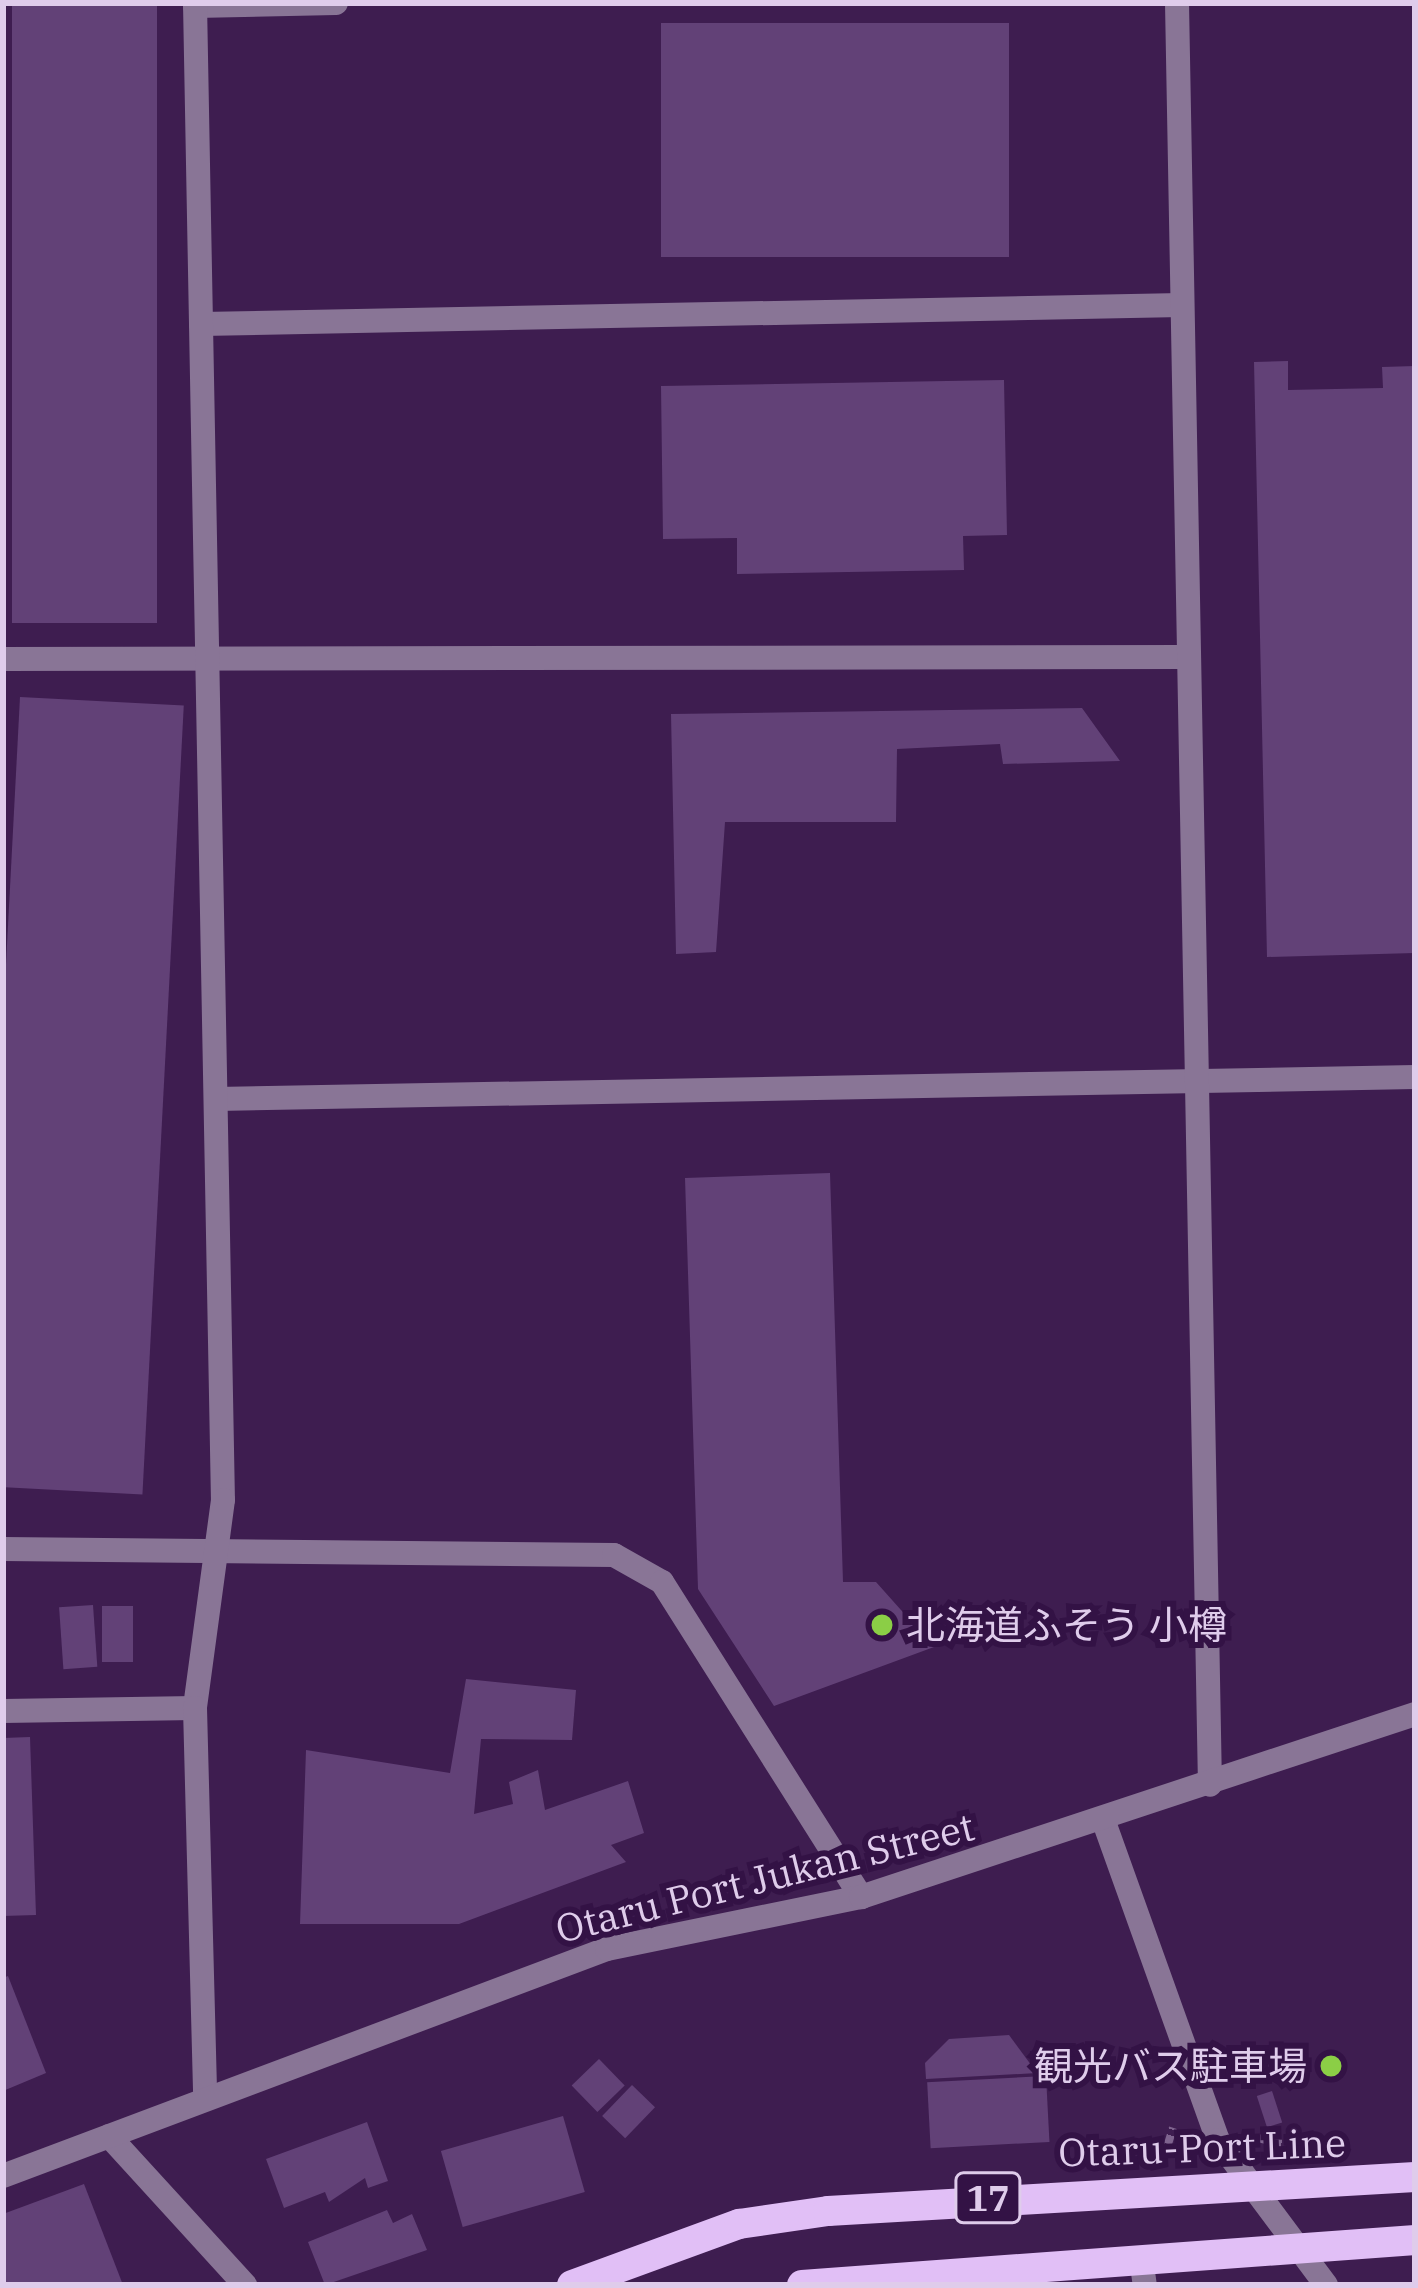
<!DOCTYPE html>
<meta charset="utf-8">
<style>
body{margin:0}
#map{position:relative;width:1418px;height:2288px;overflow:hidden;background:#3e1d50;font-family:"IBM Plex Serif","Noto Sans JP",serif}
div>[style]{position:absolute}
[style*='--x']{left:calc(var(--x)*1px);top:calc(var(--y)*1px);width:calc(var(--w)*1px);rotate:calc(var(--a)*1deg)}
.building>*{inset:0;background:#624177;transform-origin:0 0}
.path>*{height:8px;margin-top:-4px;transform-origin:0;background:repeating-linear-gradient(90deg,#7f648f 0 9px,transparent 0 15px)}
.minor>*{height:24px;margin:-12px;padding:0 12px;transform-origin:12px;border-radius:12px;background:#897596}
.tertiary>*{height:24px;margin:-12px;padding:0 12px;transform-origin:12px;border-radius:12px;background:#897596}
.primary>*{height:30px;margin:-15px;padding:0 15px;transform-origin:15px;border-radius:15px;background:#e1bff6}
.dots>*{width:33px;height:33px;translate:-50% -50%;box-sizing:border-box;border:6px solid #331245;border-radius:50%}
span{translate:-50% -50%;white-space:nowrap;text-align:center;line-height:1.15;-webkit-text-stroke:12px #331245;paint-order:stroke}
.shield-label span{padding:3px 9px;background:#331245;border:3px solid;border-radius:9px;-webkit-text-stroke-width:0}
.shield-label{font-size:36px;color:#dfcceb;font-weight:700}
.poi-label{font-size:39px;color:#dfcceb}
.left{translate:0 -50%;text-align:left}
.right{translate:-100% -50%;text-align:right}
.street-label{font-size:39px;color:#dfcceb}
.frame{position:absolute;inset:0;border:6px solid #dfcceb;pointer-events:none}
</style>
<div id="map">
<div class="building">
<i style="left:12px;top:3px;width:145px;height:620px"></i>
<i style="left:1009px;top:23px;width:234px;height:348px;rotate:90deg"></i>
<i style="clip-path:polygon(1288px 361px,1288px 390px,1383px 388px,1382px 367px,1415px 366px,1415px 953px,1267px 957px,1254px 362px)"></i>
<i style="clip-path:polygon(1004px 380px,1007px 535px,963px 536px,964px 570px,737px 574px,737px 538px,663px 539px,661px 386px)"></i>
<i style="left:20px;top:697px;width:164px;height:790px;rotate:3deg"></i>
<i style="clip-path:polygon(1082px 708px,1120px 761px,1003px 764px,1000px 744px,897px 749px,896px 822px,725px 822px,716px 952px,676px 954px,671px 714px)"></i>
<i style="clip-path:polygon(830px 1173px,843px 1582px,876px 1582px,934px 1647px,774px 1706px,698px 1589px,685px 1178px)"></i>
<i style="left:93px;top:1605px;width:62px;height:34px;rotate:86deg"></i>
<i style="left:102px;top:1606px;width:31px;height:56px"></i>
<i style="clip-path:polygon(466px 1679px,576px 1690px,572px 1740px,481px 1739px,474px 1814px,513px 1804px,509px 1782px,538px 1770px,545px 1810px,628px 1781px,644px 1833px,611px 1845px,626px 1862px,459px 1924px,300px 1924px,306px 1750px,450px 1773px)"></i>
<i style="clip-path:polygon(30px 1737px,36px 1915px,3px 1916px,3px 1738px)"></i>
<i style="clip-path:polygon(8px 1976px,46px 2073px,3px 2091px,3px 1978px)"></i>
<i style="clip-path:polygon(1009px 2035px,1037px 2073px,926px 2079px,925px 2063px,949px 2039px)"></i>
<i style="left:599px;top:2059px;width:37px;height:38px;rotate:46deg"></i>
<i style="left:1046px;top:2076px;width:66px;height:119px;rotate:87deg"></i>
<i style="left:632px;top:2085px;width:32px;height:43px;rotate:44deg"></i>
<i style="left:1272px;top:2091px;width:33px;height:16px;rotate:72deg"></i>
<i style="left:563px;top:2116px;width:79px;height:127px;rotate:74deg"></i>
<i style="clip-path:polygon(367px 2122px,388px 2181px,368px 2188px,365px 2178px,329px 2202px,325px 2192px,284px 2208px,266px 2159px)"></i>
<i style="clip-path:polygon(84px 2184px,123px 2285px,3px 2285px,3px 2214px)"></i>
<i style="clip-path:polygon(387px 2210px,393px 2223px,412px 2214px,427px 2250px,325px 2285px,308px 2242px)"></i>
</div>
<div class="path">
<i style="--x:1258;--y:2138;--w:38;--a:14"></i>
<i style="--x:1126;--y:2149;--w:42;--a:-6.8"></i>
<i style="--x:1168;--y:2144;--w:17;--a:-73"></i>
</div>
<div class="minor">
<i style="--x:195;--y:6;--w:141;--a:-1.2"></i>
<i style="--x:201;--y:324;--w:981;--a:-1.11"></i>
<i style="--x:3;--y:659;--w:1186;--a:-0.1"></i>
<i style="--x:216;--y:1099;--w:1199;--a:-1.05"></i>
<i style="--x:3;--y:1549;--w:611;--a:0.56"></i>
<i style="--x:614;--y:1555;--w:55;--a:29.4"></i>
<i style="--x:662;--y:1582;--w:373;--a:57.7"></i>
<i style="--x:3;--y:1711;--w:192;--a:-0.9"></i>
<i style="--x:109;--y:2136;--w:202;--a:47.6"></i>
<i style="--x:1141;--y:2258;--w:27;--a:82"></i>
</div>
<div class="tertiary">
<i style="--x:195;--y:3;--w:1497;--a:88.93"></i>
<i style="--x:223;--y:1500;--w:210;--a:97.7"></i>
<i style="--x:195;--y:1708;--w:389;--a:88.5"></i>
<i style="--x:1177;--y:3;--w:1782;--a:88.94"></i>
<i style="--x:1104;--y:1822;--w:338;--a:70.3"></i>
<i style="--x:1218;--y:2140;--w:181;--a:53.3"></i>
<i style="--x:3;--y:2176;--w:645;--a:-20.6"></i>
<i style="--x:607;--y:1949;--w:259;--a:-11.6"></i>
<i style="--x:861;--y:1897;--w:583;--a:-18.28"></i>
</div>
<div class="primary">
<i style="--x:572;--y:2285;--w:178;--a:-20.1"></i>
<i style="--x:739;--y:2224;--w:90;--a:-8.3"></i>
<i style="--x:828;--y:2211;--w:588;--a:-3.31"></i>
<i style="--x:802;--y:2285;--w:615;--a:-4.2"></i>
</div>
<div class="dots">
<i style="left:882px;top:1625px;background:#8bce46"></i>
<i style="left:1331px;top:2066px;background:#8bce46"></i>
</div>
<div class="shield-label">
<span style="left:988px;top:2198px">17</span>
</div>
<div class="poi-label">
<span class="left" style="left:906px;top:1625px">北海道ふそう 小樽</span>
<span class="right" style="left:1307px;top:2066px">観光バス駐車場</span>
</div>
<div class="street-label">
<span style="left:765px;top:1878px;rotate:-14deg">Otaru Port Jukan Street</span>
<span style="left:1202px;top:2148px;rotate:-2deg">Otaru-Port Line</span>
</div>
<div class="frame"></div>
</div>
